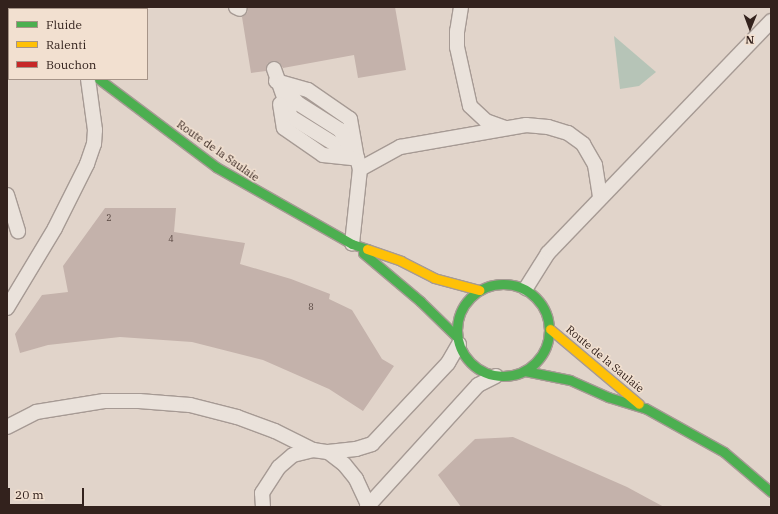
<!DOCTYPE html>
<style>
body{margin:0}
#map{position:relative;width:778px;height:514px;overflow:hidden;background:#e1d4ca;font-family:"IBM Plex Serif",serif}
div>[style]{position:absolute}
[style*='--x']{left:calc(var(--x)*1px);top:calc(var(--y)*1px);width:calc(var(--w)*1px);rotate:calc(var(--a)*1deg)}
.water>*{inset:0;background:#b6c4b7}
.building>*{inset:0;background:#c4b2ab}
.roads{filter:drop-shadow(1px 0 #a69a94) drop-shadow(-1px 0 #a69a94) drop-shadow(0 1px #a69a94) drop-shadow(0 -1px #a69a94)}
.lane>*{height:14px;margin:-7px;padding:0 7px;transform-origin:7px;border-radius:7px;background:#eae2db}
.fast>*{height:9px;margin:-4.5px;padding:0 4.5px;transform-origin:4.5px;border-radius:4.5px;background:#4caf50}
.fast>.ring{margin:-4.5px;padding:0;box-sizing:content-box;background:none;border:9px solid #4caf50;border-radius:50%}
.slow>*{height:9px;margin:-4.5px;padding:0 4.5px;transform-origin:4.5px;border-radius:4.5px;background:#ffc107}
.jam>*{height:9px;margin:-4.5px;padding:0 4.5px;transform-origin:4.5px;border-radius:4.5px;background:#c62828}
span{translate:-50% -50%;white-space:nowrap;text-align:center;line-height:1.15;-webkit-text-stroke:3px #f2e0d0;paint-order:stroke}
.number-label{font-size:9px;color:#574640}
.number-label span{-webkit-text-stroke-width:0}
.street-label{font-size:11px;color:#33221d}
.frame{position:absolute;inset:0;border:8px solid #33221d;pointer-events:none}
.legend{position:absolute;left:8px;top:8px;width:140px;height:72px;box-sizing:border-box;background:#f2e0d0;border:1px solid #a69488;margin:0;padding:5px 7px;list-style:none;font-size:12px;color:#33221d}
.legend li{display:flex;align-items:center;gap:8px;height:20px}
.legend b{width:20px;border:1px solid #a69488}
.north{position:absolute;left:730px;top:8px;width:40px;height:40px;-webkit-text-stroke:3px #f2e0d0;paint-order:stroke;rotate:181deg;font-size:11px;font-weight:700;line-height:16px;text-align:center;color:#33221d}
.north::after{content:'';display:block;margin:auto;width:14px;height:18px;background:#33221d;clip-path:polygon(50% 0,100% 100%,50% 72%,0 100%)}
.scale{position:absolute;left:8px;top:488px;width:76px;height:18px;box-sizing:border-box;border:2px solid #33221d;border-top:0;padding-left:5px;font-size:12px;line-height:14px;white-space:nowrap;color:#33221d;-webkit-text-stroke:3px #f2e0d0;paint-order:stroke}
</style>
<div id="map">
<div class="water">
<i style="clip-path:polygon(614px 36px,656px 72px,639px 86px,620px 89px)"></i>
</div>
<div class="building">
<i style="clip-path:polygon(248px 7px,395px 7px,406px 70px,358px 78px,354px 55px,283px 68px,279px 62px,272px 61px,267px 64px,266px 71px,251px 73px,242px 17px,247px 13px)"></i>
<i style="clip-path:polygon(105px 208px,176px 208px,174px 232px,245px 243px,240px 264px,291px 279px,330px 294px,329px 299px,352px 310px,382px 359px,394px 366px,363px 411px,329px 389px,263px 360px,192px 342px,120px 337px,48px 345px,20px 353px,15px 334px,42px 295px,68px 292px,63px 266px)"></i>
<i style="clip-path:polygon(513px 437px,627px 487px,664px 507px,461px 507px,438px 475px,475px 439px)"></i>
</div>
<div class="roads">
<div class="lane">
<i style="--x:236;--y:7;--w:4;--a:27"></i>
<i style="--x:461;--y:7;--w:24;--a:99"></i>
<i style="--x:457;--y:31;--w:16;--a:90"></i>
<i style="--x:457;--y:47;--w:60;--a:77.6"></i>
<i style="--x:470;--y:106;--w:22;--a:43"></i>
<i style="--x:486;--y:121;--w:20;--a:20"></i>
<i style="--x:274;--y:69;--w:51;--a:70.5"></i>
<i style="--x:291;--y:117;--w:78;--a:31.8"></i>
<i style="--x:357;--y:158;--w:11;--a:75"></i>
<i style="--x:360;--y:169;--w:75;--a:96.1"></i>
<i style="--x:276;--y:81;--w:33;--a:16"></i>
<i style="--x:308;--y:90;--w:51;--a:34.6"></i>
<i style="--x:350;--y:119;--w:40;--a:80"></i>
<i style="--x:281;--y:85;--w:26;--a:47"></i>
<i style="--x:299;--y:104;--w:49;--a:32.4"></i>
<i style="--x:340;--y:130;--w:22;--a:60"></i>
<i style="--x:280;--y:104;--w:24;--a:81"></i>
<i style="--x:284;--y:128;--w:47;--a:34.7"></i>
<i style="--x:323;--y:155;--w:31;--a:6"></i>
<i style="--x:360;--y:169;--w:46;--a:-28.8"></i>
<i style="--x:400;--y:147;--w:128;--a:-9.9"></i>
<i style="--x:526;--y:125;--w:22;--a:5"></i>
<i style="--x:548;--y:127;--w:21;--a:17"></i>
<i style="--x:568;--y:133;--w:19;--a:36"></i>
<i style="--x:583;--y:144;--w:24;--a:60"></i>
<i style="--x:595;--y:165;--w:32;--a:81"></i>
<i style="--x:7;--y:195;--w:38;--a:73"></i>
<i style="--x:526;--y:288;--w:41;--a:-57.8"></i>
<i style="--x:548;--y:253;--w:322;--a:-46.1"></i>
<i style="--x:7;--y:308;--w:93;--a:-59"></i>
<i style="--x:55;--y:228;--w:72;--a:-63.4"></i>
<i style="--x:87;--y:164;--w:21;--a:-71"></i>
<i style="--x:94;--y:144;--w:14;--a:-86"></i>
<i style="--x:95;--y:130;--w:51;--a:-97.8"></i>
<i style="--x:7;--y:427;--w:33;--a:-27"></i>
<i style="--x:36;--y:412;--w:69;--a:-9.2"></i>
<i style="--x:104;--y:401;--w:35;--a:0"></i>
<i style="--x:139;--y:401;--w:51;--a:4.5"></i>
<i style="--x:190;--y:405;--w:49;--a:14.3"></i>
<i style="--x:237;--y:417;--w:40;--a:20.2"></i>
<i style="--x:275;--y:431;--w:42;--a:26.6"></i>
<i style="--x:313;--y:450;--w:15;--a:8"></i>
<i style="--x:328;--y:452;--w:28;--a:-6"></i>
<i style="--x:356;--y:449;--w:17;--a:-17"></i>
<i style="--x:372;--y:444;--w:111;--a:-46.8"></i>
<i style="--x:448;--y:363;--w:22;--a:-60"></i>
<i style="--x:328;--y:452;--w:20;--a:37"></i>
<i style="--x:344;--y:464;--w:19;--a:51"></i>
<i style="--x:356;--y:479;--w:31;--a:65"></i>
<i style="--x:263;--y:507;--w:14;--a:-94"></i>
<i style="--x:262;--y:493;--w:31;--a:-57"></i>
<i style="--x:279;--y:467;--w:18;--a:-41"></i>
<i style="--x:293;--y:455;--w:21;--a:-14"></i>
<i style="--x:367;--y:507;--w:165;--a:-47.7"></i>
<i style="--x:478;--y:385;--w:20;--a:-27"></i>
</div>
<div class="fast">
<i style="--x:99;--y:79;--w:146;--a:36.9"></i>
<i style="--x:216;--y:167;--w:156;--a:29.5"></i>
<i style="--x:352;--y:244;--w:16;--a:18"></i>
<i style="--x:363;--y:253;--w:75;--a:40.1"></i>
<i style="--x:420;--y:301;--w:52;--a:44.2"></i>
<i class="ring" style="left:457px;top:284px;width:83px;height:83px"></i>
<i style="--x:525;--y:371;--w:46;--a:11.3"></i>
<i style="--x:570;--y:380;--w:42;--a:24.1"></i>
<i style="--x:608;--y:397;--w:39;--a:17"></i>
<i style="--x:645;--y:408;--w:90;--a:29.1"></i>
<i style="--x:724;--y:452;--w:62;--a:40.4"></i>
</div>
<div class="slow">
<i style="--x:35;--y:7;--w:2;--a:63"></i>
<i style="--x:367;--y:249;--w:36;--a:19"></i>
<i style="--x:401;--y:261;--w:37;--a:27"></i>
<i style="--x:434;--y:278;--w:47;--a:14.9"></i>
<i style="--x:550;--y:329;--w:116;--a:40.1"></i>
</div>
<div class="jam">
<i style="--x:7;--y:18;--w:3;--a:45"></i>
</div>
</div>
<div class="number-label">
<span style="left:109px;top:218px">2</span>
<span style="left:171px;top:239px">4</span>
<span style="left:311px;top:307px">8</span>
</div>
<div class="street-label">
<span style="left:218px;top:151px;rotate:35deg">Route de la Saulaie</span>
<span style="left:605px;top:359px;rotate:40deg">Route de la Saulaie</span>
</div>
<div class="frame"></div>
<ul class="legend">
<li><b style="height:5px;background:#4caf50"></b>Fluide</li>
<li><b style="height:5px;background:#ffc107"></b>Ralenti</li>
<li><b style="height:5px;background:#c62828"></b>Bouchon</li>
</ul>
<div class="north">N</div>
<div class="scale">20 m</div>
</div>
